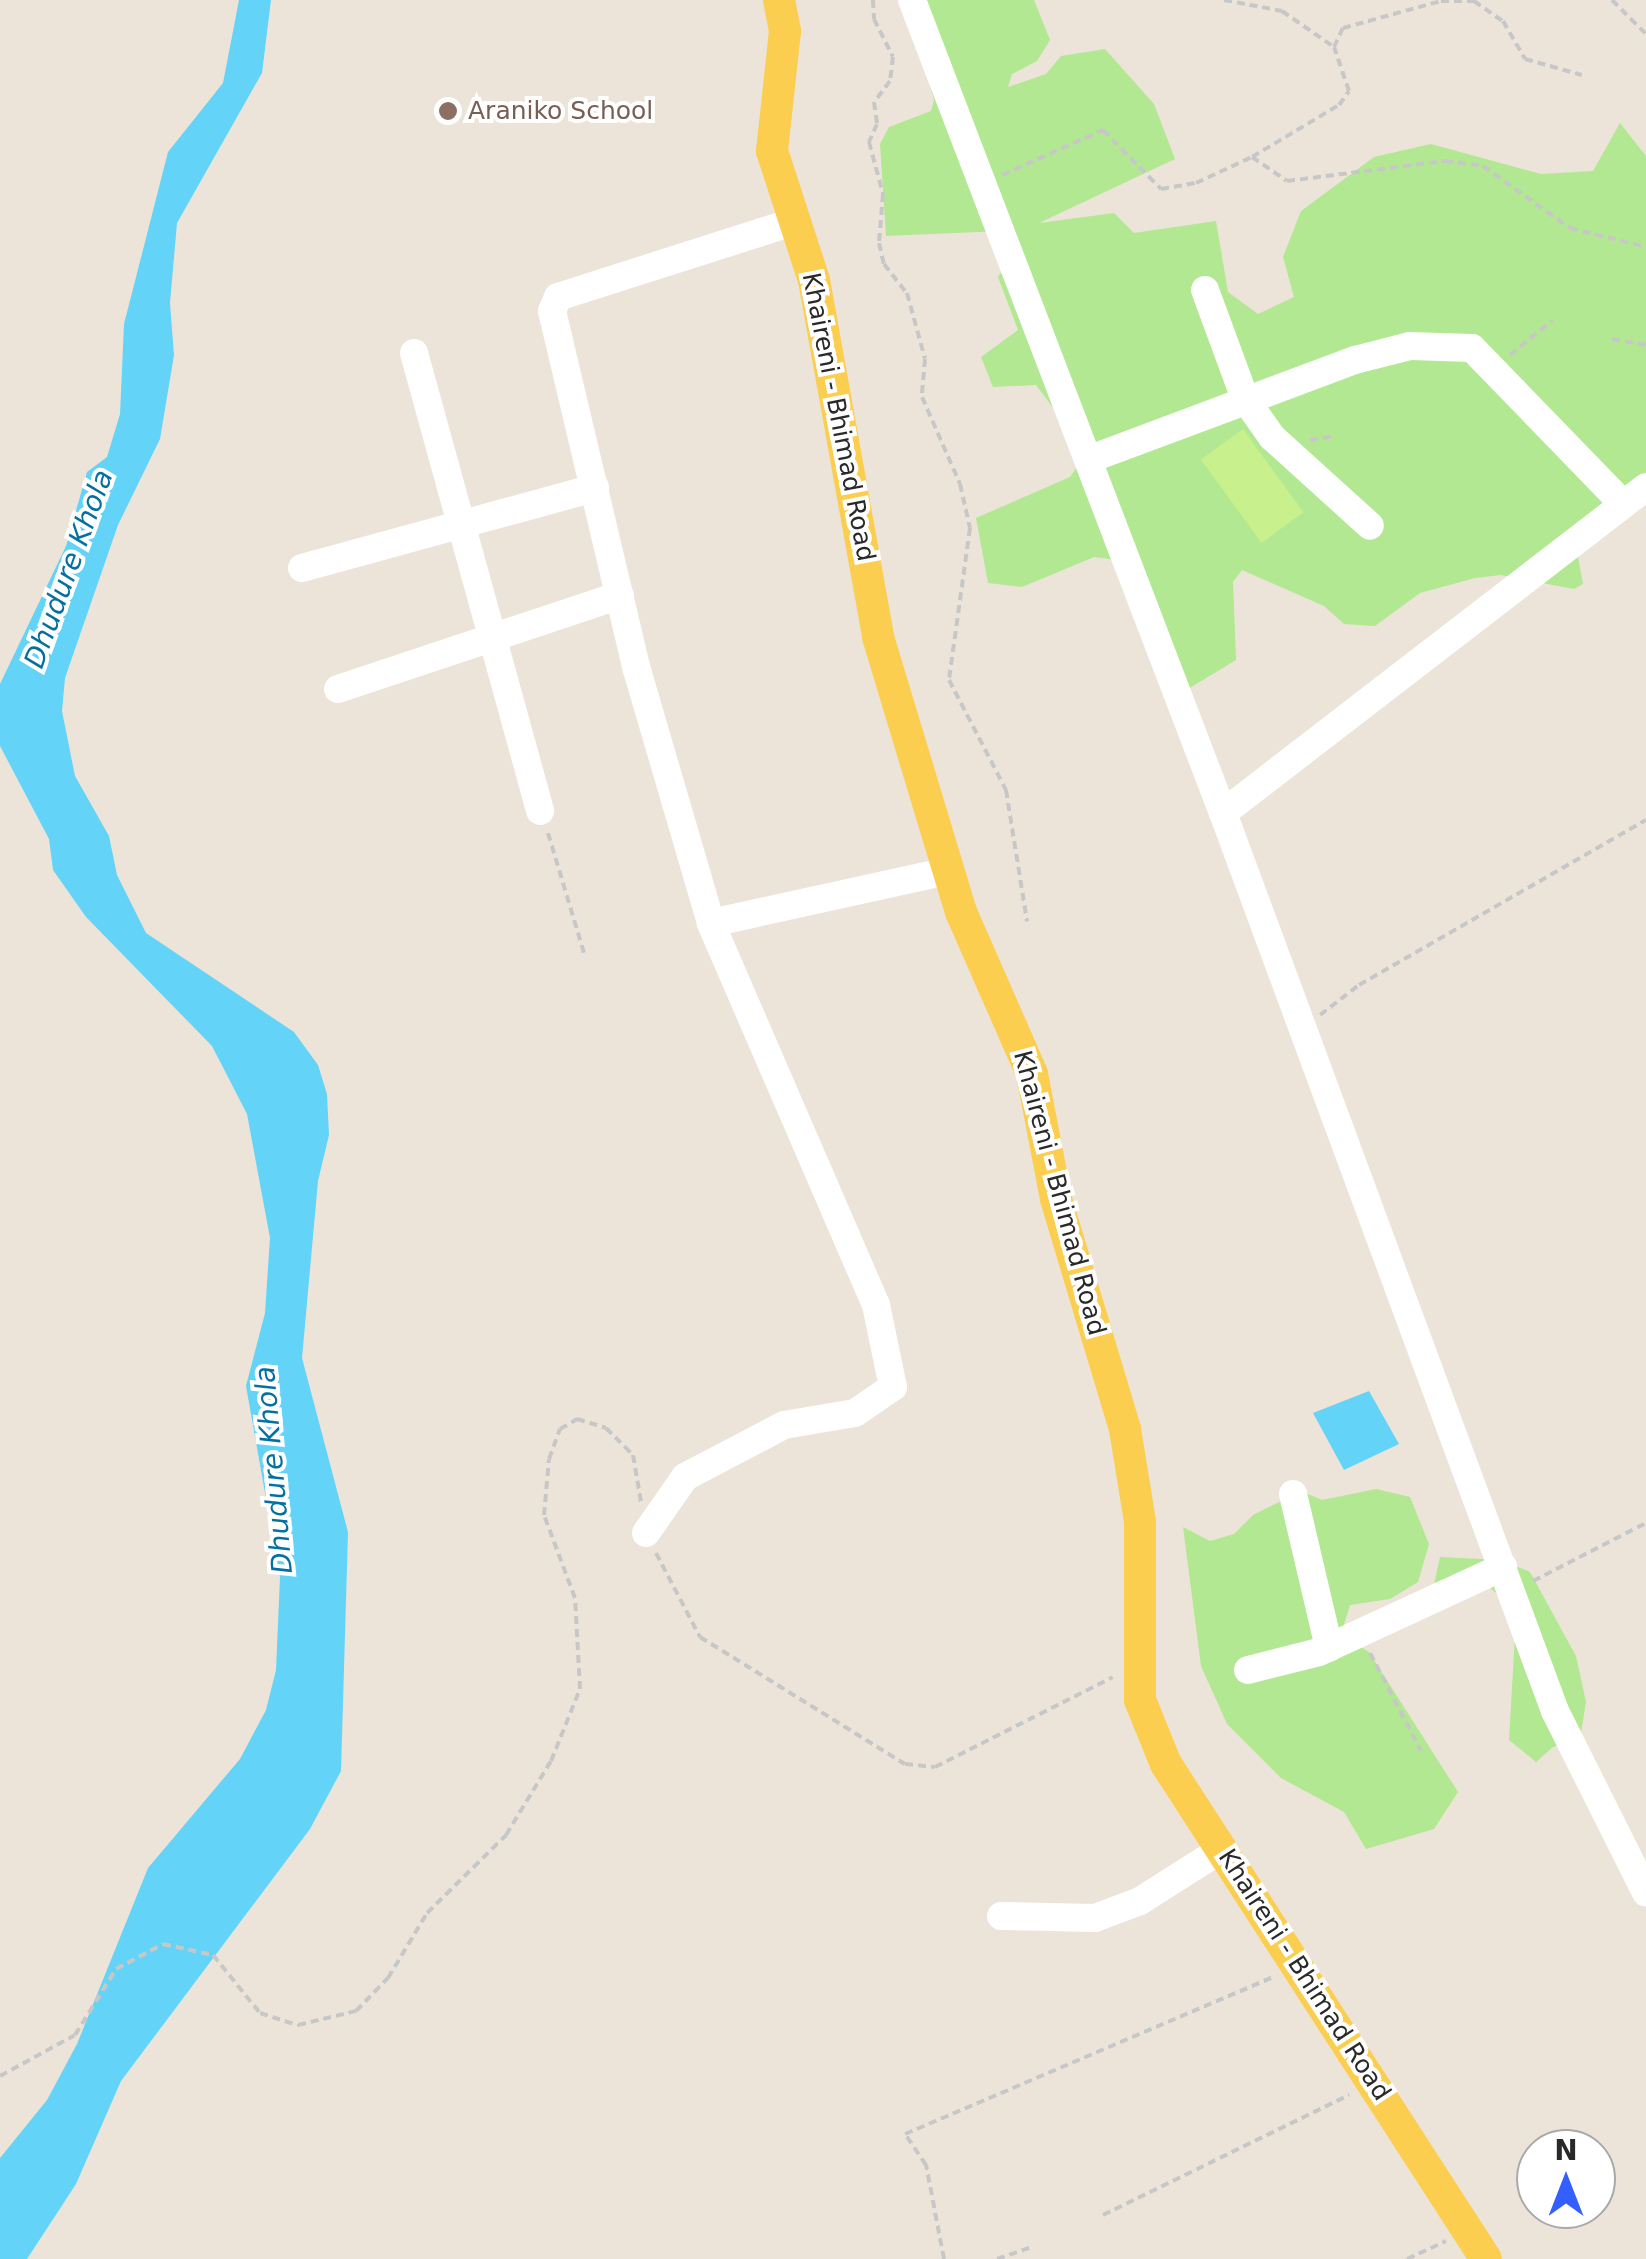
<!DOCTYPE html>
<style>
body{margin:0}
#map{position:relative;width:1646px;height:2259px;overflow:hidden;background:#ece4d9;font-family:"DejaVu Sans",sans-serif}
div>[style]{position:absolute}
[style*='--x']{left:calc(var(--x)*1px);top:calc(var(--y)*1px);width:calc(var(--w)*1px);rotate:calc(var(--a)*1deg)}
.green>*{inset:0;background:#b1e891}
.pitch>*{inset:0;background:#c8f08c;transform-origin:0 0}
.water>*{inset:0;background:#63d4f7}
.path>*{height:4px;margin-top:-2px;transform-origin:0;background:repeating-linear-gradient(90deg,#c7c7c7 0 8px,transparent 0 13px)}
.minor>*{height:28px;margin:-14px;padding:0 14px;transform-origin:14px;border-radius:14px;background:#fff}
.major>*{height:32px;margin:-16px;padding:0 16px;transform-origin:16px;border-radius:16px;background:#fbce50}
.dots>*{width:28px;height:28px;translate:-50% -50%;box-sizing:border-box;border:5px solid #fff;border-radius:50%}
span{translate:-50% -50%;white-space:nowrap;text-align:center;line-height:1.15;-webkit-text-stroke:8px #fff;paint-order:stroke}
.education-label{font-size:25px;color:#785e54}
.left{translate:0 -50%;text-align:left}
.street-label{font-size:25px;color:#292929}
.water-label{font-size:28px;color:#0370a2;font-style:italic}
.north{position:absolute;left:1516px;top:2129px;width:100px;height:100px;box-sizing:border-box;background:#fff;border:2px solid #a9a9a9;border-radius:50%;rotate:0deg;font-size:28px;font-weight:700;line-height:40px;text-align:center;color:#292929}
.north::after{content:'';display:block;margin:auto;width:35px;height:45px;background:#345fff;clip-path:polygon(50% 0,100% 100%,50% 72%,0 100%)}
</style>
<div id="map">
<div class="green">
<i style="clip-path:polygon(919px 0,1034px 0,1050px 40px,1037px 61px,1012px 74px,1008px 87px,1046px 74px,1061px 56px,1105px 49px,1154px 104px,1175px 159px,1039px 223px,1114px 213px,1134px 233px,1216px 221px,1228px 292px,1258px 314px,1294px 297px,1283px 257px,1301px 211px,1374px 157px,1431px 144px,1541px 174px,1593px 171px,1620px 123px,1646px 156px,1646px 473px,1577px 551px,1583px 584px,1574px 589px,1501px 575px,1475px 578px,1420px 593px,1375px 626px,1344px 624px,1324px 606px,1242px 570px,1233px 582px,1236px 660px,1188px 689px,1116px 560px,1094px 557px,1022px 587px,988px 583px,976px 518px,1070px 477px,1080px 463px,1068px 428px,1036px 385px,993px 387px,981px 357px,1018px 330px,998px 277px,1008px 262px,1002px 231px,886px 236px,880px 144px,889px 127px,931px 111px,934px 100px,918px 44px)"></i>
<i style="clip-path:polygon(1376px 1489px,1410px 1497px,1429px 1544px,1418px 1582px,1390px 1599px,1350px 1605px,1341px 1634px,1369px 1652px,1458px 1792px,1434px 1829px,1366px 1849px,1344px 1812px,1281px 1778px,1227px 1724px,1201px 1666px,1183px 1527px,1210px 1541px,1234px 1534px,1253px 1515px,1301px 1491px,1322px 1500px)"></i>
<i style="clip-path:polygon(1440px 1557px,1501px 1560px,1530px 1572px,1576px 1656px,1586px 1702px,1580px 1739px,1553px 1747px,1536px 1762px,1509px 1740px,1515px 1635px,1501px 1597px,1479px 1579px,1434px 1584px)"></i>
</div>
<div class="pitch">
<i style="left:1243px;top:429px;width:103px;height:52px;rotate:54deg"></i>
</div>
<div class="water">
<i style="clip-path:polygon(239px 0,271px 0,262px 73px,177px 223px,170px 303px,174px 355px,160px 439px,118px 525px,65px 678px,62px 711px,75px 776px,109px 836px,117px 875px,146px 933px,294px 1032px,318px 1065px,327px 1094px,329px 1135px,318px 1181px,302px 1358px,348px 1532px,341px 1771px,310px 1829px,121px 2081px,76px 2184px,27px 2259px,0 2259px,0 2158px,47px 2100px,77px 2044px,148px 1868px,240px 1759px,266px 1710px,276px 1670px,280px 1577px,246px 1386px,265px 1313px,270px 1238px,247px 1114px,212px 1046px,86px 917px,53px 870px,49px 839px,0 746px,0 684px,66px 546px,87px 472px,107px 457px,120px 414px,124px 324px,168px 152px,223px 83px)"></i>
<i style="clip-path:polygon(1369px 1391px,1399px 1444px,1344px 1470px,1313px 1413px)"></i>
</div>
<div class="path">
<i style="--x:873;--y:0;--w:19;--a:87"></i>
<i style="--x:874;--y:19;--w:42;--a:63.4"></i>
<i style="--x:893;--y:57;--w:24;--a:97"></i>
<i style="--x:890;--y:81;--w:26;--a:127"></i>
<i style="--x:874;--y:102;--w:22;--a:82"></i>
<i style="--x:877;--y:124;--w:20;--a:114"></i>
<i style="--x:869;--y:142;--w:54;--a:74.9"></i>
<i style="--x:883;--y:194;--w:49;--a:94.7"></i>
<i style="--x:879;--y:243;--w:22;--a:77"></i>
<i style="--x:884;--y:264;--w:37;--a:52"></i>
<i style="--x:907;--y:293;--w:68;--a:74.7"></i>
<i style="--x:925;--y:359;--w:38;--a:95"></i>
<i style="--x:922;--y:397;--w:95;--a:66.4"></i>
<i style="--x:960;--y:484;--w:45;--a:77.2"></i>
<i style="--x:970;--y:528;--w:153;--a:97.9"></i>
<i style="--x:949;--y:680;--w:124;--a:62.6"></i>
<i style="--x:1006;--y:790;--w:133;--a:80.9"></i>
<i style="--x:1224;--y:0;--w:59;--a:10.7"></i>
<i style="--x:1282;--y:11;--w:63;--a:34.7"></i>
<i style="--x:1612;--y:0;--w:48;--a:45"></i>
<i style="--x:1252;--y:157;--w:101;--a:-30.9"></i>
<i style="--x:1339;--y:105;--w:17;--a:-54"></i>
<i style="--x:1349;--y:91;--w:46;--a:-108.8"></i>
<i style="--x:1334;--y:47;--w:21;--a:-65"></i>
<i style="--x:1343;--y:28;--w:102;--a:-15.4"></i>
<i style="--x:1441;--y:1;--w:33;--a:0"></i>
<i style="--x:1474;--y:1;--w:35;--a:35"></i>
<i style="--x:1503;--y:21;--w:44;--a:59.9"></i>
<i style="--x:1525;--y:59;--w:59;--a:15.7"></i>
<i style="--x:1002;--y:175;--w:111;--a:-24"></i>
<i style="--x:1103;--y:130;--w:83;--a:45.5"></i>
<i style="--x:1161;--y:189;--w:36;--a:-10"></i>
<i style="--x:1196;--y:183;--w:62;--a:-24.9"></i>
<i style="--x:1252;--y:157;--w:42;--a:34.4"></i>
<i style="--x:1287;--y:181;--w:159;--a:-7.2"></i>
<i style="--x:1445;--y:161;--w:38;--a:7"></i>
<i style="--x:1483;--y:166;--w:107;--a:35.5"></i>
<i style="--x:1570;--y:228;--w:78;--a:14"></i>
<i style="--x:1612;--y:339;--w:35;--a:10"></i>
<i style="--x:1510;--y:355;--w:55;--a:-39.1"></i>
<i style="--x:1310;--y:440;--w:25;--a:-9"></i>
<i style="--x:548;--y:833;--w:125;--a:73.3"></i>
<i style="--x:1320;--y:1015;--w:49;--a:-37.6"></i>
<i style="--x:1359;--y:985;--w:331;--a:-29.9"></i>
<i style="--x:656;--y:1553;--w:95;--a:62.4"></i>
<i style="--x:700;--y:1637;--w:241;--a:31.8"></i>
<i style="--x:905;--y:1764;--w:30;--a:6"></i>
<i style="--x:935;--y:1767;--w:199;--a:-26.8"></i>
<i style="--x:1533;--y:1581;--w:127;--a:-27.2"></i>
<i style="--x:1370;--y:1653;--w:110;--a:62.5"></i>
<i style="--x:0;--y:2076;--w:85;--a:-28.7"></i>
<i style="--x:75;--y:2035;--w:78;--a:-58.2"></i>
<i style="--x:116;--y:1969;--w:53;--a:-28"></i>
<i style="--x:163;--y:1944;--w:51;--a:12.4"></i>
<i style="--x:213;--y:1955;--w:75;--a:51"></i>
<i style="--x:260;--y:2013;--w:40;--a:18"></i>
<i style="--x:298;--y:2025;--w:60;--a:-13.6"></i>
<i style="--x:356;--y:2011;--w:46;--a:-45.9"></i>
<i style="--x:388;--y:1978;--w:76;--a:-59"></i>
<i style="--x:427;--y:1913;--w:111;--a:-44.6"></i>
<i style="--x:506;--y:1835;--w:87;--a:-58.7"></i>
<i style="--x:551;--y:1761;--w:78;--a:-68.1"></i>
<i style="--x:580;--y:1689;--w:91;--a:-93.1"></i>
<i style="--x:575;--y:1598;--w:89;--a:-110.5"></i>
<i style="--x:544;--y:1515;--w:56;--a:-84.9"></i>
<i style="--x:549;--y:1459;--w:32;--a:-70"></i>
<i style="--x:560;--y:1429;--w:20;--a:-30"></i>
<i style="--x:577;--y:1419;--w:30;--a:17"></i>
<i style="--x:606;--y:1428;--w:38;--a:45"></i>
<i style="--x:633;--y:1455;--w:48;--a:80.3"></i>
<i style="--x:1103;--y:2215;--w:274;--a:-26"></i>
<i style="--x:944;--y:2259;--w:96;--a:-100.8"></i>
<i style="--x:926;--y:2165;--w:37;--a:-124"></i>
<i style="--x:905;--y:2134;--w:400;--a:-23.1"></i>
<i style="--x:997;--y:2259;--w:36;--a:-19"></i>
<i style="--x:1407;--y:2259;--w:43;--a:-24.8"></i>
</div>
<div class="minor">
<i style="--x:912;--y:0;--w:870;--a:69.07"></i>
<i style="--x:1223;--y:813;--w:957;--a:69.71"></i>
<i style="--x:1555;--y:1711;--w:203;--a:63.4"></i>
<i style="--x:796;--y:221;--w:250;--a:162.3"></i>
<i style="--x:558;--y:297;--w:15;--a:113"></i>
<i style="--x:552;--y:311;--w:369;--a:76.7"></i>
<i style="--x:637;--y:670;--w:264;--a:73.7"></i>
<i style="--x:711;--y:923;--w:243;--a:-12.4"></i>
<i style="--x:1205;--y:290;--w:116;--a:69.8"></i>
<i style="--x:1245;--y:399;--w:47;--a:54.6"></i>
<i style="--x:1272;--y:437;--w:132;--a:42.2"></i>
<i style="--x:414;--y:353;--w:475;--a:74.6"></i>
<i style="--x:1090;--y:459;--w:283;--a:-20.5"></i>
<i style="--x:1355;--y:360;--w:57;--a:-14.3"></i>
<i style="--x:1410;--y:346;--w:62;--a:1.8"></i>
<i style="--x:1472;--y:348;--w:217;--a:45.9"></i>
<i style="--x:302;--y:568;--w:304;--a:-15.3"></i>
<i style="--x:338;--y:689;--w:297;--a:-18.4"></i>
<i style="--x:1223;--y:813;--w:534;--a:-37.62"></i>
<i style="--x:1293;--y:1494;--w:158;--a:76.8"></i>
<i style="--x:646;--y:1533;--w:68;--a:-55.1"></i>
<i style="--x:685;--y:1477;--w:112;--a:-27.7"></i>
<i style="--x:784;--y:1425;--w:72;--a:-9.6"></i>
<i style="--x:855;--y:1413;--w:46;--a:-34.4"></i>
<i style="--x:893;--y:1387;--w:84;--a:-101.7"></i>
<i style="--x:876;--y:1305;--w:416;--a:-113.4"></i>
<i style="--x:1248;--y:1670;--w:73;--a:-14.2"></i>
<i style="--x:1319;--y:1652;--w:203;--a:-24.8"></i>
<i style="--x:1001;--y:1916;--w:94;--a:1.2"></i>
<i style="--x:1095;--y:1918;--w:48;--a:-20.7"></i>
<i style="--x:1140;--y:1901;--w:97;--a:-32.4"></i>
</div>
<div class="major">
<i style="--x:779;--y:0;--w:32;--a:79"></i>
<i style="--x:785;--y:31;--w:121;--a:96.2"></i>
<i style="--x:772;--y:151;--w:136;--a:72"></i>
<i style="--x:814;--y:280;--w:363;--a:79.8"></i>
<i style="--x:878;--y:637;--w:287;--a:73.2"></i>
<i style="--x:961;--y:912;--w:177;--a:66.3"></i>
<i style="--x:1032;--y:1074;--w:127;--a:79.1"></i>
<i style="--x:1056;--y:1199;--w:240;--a:73.3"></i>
<i style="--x:1125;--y:1429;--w:94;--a:80.8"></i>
<i style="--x:1140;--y:1522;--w:178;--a:90"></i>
<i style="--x:1140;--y:1700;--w:69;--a:67.9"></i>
<i style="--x:1166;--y:1764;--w:589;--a:57.12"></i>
</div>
<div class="dots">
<i style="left:448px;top:111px;background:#8d6e63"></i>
</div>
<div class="education-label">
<span class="left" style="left:468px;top:111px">Araniko School</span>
</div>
<div class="street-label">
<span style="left:838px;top:417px;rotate:79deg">Khaireni - Bhimad Road</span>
<span style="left:1059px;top:1193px;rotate:75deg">Khaireni - Bhimad Road</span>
<span style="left:1304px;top:1975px;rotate:57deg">Khaireni - Bhimad Road</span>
</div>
<div class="water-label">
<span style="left:69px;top:569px;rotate:-70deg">Dhudure Khola</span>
<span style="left:274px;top:1470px;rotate:-95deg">Dhudure Khola</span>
</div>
<div class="north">N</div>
</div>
